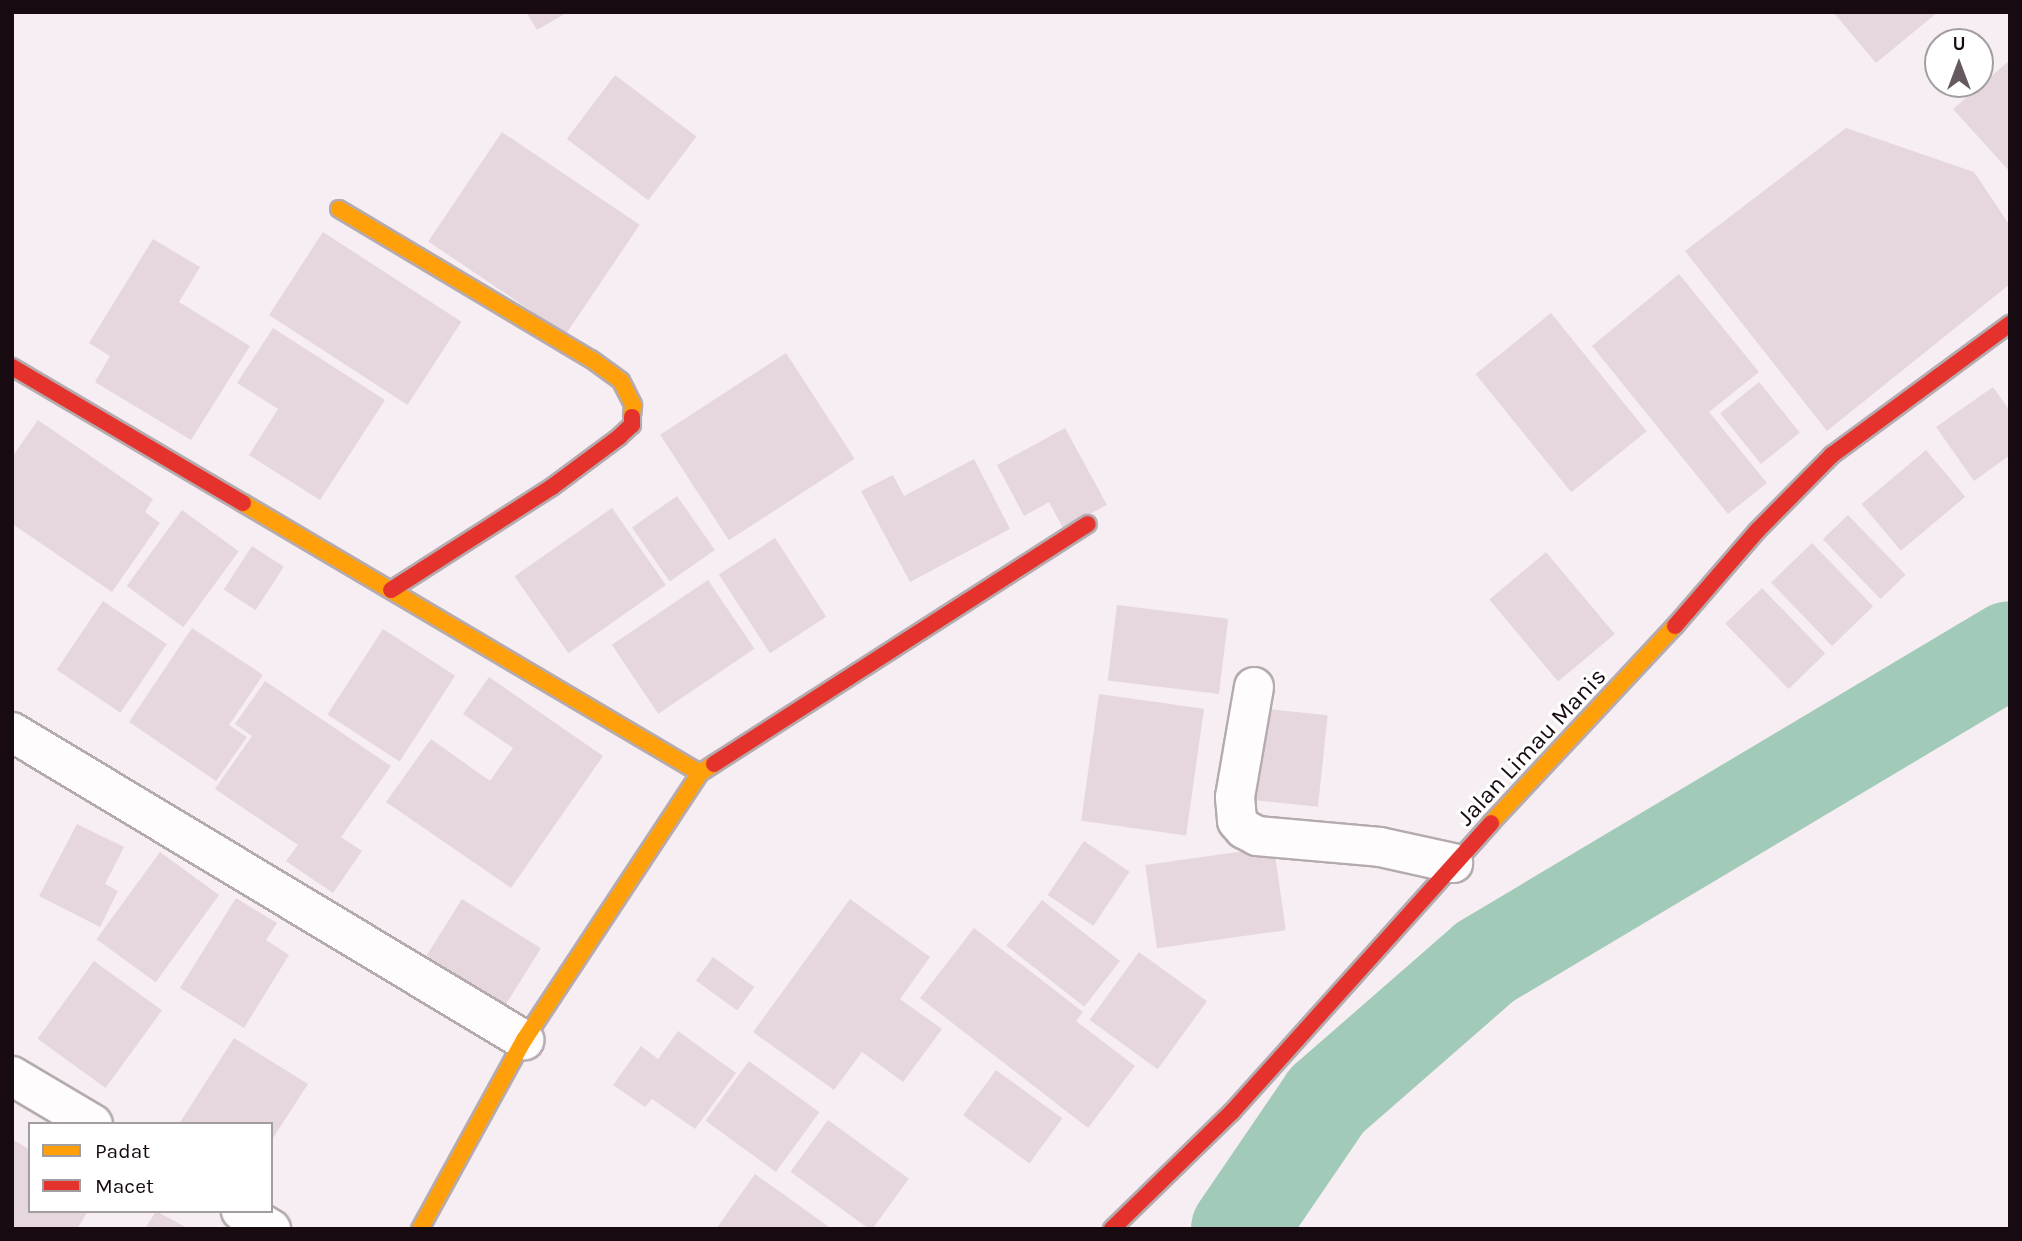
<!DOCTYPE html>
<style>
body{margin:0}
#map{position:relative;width:2022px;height:1241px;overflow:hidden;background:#f6eef2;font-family:Karla,sans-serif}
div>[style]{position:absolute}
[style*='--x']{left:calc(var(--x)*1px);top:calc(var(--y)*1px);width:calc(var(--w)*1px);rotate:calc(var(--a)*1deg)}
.river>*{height:96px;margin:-48px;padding:0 48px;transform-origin:48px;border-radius:48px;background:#a2cab9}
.building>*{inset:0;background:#e6d7de;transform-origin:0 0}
.roads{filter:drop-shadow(2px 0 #b5abaf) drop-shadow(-2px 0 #b5abaf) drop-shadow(0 2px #b5abaf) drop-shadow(0 -2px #b5abaf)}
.street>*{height:38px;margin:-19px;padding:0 19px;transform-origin:19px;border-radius:19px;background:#fefcfd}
.slow>*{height:16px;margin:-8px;padding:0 8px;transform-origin:8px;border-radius:8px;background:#ff9f0a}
.jam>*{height:16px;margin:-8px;padding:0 8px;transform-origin:8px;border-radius:8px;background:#e5322d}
span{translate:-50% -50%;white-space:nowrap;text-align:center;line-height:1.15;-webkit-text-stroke:6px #fff;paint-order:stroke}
.street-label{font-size:24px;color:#170b11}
.frame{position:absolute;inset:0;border:14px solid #170b11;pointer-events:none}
.legend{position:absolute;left:28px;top:1122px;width:245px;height:91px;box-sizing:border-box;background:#fff;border:2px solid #a29da0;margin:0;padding:9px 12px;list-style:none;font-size:21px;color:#170b11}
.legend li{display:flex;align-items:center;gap:14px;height:35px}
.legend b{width:35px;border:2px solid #a29da0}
.north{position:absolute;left:1924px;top:28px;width:70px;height:70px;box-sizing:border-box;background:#fff;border:2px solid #a29da0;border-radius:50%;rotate:0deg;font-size:19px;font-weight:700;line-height:28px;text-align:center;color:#170b11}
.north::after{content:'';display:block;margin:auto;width:24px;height:32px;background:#655a60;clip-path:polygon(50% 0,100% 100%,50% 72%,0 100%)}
</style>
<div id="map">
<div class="river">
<i style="--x:1239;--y:1229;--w:156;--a:-55.7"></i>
<i style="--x:1327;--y:1100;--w:210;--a:-41.1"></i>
<i style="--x:1485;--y:962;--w:611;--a:-30.8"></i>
</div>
<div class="building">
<i style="clip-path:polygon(526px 12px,568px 12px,537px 30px)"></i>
<i style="clip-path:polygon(1833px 12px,1938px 12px,1876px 63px)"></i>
<i style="clip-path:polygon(2010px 60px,2010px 172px,1953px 109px)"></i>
<i style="left:615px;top:75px;width:102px;height:80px;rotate:37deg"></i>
<i style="clip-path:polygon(1846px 128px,1974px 172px,2010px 226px,2010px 284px,1827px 431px,1685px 251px)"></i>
<i style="left:502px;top:132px;width:166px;height:132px;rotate:34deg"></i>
<i style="left:323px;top:232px;width:165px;height:99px;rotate:33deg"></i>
<i style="clip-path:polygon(153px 239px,200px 267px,179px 302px,250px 346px,191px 440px,95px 382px,110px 356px,89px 343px)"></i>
<i style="clip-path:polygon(1679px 274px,1759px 372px,1709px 412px,1767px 483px,1728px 514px,1592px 346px)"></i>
<i style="left:1551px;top:313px;width:152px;height:97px;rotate:51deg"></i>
<i style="clip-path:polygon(273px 328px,385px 400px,320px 500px,249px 455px,278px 409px,237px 383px)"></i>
<i style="left:786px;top:353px;width:126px;height:150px;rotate:57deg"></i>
<i style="left:1759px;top:382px;width:65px;height:50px;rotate:51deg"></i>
<i style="clip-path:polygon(1993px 387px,2010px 411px,2010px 455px,1974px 481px,1936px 427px)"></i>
<i style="clip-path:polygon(38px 420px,153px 499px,145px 512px,160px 523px,112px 592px,14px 525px,12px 528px,12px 457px)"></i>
<i style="clip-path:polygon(1065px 428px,1107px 505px,1063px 528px,1049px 502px,1024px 516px,997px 465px)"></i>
<i style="left:1926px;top:450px;width:61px;height:84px;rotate:50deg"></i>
<i style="clip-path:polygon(974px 459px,1010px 529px,910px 582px,861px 491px,893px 475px,904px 496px)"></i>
<i style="left:677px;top:496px;width:66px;height:55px;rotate:55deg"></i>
<i style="left:612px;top:508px;width:94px;height:119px;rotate:55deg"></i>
<i style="left:182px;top:510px;width:70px;height:94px;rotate:36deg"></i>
<i style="left:1848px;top:515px;width:83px;height:35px;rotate:46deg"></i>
<i style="left:775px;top:538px;width:94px;height:67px;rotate:57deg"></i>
<i style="left:1812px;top:543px;width:88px;height:57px;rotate:46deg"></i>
<i style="left:252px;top:546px;width:38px;height:52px;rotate:33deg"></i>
<i style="left:1546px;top:552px;width:107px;height:74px;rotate:50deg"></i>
<i style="left:708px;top:580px;width:83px;height:116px;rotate:56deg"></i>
<i style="left:1762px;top:588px;width:91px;height:51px;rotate:46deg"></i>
<i style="left:103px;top:601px;width:77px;height:83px;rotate:34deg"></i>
<i style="left:1117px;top:605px;width:112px;height:76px;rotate:7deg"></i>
<i style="clip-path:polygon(192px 628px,263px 675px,229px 725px,247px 737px,216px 781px,129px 722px)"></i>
<i style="left:383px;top:629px;width:86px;height:102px;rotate:33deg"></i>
<i style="clip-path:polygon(489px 677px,603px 756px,511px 888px,386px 802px,431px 739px,490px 781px,513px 748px,463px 714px)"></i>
<i style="clip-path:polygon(265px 681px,391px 766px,341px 837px,362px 851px,333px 893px,286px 861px,298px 845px,215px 789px,252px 736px,235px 724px)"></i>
<i style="left:1099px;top:694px;width:106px;height:128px;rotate:8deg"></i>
<i style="left:1258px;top:708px;width:70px;height:92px;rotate:6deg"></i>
<i style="clip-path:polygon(77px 824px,124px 847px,105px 884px,118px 891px,100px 927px,39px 896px)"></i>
<i style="left:1084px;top:841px;width:55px;height:65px;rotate:34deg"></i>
<i style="left:1274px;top:847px;width:84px;height:130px;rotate:82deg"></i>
<i style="left:160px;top:852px;width:73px;height:108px;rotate:36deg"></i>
<i style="clip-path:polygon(236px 898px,277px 923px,266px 940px,289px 955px,244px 1028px,180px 988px)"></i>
<i style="left:462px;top:899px;width:93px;height:67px;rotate:32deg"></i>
<i style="clip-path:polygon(850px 899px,930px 957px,900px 999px,942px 1029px,903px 1082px,862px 1052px,834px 1090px,753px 1032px)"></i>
<i style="left:1042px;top:900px;width:99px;height:58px;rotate:38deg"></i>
<i style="clip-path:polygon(974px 928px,1083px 1012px,1076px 1021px,1135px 1066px,1088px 1128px,920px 998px)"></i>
<i style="left:1139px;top:952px;width:84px;height:84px;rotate:36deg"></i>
<i style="left:713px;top:957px;width:51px;height:29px;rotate:36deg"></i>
<i style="left:94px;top:961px;width:84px;height:96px;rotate:36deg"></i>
<i style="clip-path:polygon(678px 1031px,736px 1073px,695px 1129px,652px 1099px,645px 1107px,613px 1085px,641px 1046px,658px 1059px)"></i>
<i style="clip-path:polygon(234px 1038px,308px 1084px,271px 1141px,271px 1124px,179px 1124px)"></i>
<i style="left:749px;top:1061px;width:87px;height:74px;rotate:36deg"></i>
<i style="left:996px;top:1070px;width:82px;height:56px;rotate:36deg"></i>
<i style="left:828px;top:1120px;width:100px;height:64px;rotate:36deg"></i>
<i style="clip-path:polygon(12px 1139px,30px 1150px,30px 1211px,88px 1211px,77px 1229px,12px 1229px)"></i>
<i style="clip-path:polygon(755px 1174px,832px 1229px,716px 1229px)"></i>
<i style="clip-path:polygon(156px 1211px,189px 1229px,145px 1229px)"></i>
</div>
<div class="roads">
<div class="street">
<i style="--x:1254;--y:687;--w:112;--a:99.8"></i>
<i style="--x:1235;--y:797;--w:24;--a:85"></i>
<i style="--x:1237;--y:821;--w:11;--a:49"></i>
<i style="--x:1244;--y:829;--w:15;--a:28"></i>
<i style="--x:1257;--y:836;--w:123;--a:5.1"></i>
<i style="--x:1380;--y:847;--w:75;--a:12.4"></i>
<i style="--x:12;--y:732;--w:598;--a:31.03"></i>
<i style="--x:12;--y:1076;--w:94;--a:30.7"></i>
<i style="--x:241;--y:1211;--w:35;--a:31"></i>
</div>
<div class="slow">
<i style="--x:339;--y:209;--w:293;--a:30.8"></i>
<i style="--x:591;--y:359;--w:37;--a:36"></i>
<i style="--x:621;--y:381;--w:27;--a:63"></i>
<i style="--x:633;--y:405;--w:12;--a:95"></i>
<i style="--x:243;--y:503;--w:531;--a:30.58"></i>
<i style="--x:1491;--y:823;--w:270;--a:-47"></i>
<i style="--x:420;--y:1229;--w:216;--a:-61.2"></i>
<i style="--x:524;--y:1040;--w:320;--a:-56.6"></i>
<i style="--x:700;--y:773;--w:17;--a:-33"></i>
</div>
<div class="jam">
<i style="--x:12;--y:367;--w:268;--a:30.5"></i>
<i style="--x:391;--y:590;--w:191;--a:-32.6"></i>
<i style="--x:552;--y:487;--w:84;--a:-36.7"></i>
<i style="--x:619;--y:437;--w:18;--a:-43"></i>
<i style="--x:632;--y:425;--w:8;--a:-90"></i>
<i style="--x:1675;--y:626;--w:125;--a:-49.2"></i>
<i style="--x:1757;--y:531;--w:107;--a:-45.4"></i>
<i style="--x:1832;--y:455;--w:221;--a:-36.4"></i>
<i style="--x:714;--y:764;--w:444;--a:-32.7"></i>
<i style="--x:1112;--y:1229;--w:168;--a:-44.3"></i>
<i style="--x:1232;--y:1112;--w:388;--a:-48.1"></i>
</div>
</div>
<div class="street-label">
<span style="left:1532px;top:747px;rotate:-47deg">Jalan Limau Manis</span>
</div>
<div class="frame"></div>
<ul class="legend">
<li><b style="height:9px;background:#ff9f0a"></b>Padat</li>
<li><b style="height:9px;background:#e5322d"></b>Macet</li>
</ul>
<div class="north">U</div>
</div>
